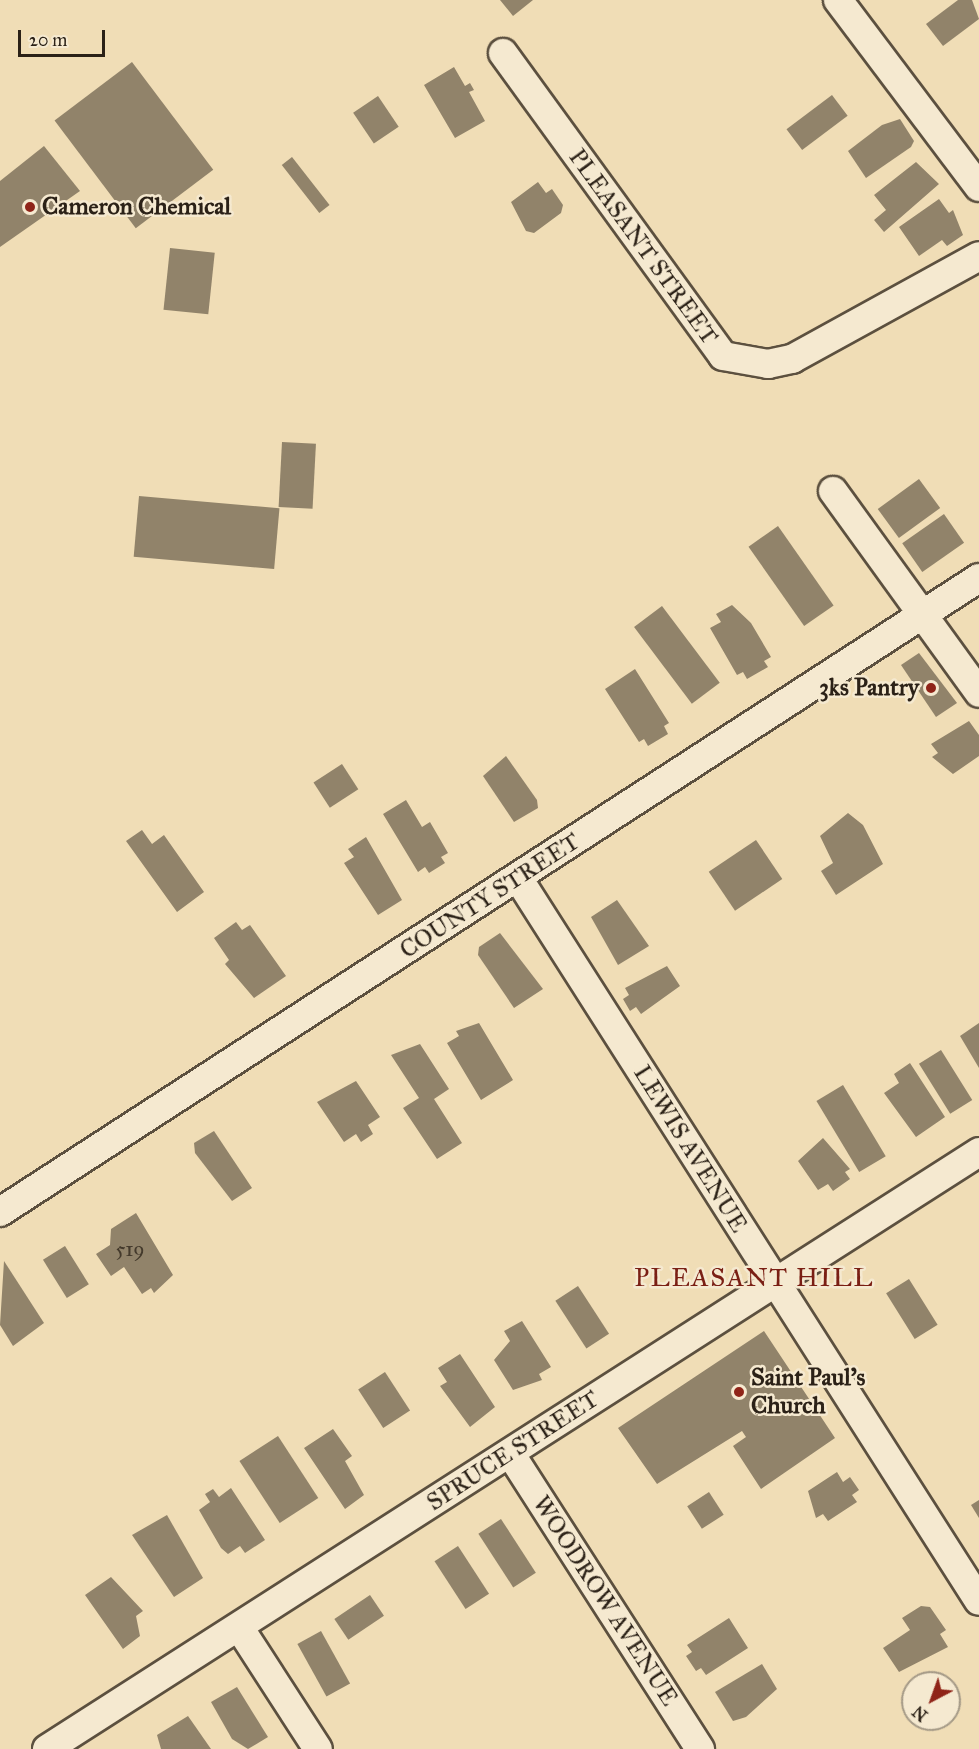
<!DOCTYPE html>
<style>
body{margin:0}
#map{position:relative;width:979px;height:1749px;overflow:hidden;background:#f0ddb6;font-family:"IM FELL Great Primer",serif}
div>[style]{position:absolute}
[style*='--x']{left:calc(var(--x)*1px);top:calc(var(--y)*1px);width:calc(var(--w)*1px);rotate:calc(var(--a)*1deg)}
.building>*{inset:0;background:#91836a;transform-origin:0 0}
.roads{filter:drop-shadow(2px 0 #5c503f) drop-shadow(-2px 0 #5c503f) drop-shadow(0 2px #5c503f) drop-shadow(0 -2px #5c503f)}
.minor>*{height:28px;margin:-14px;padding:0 14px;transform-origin:14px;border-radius:14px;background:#f5e9d0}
.dots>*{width:16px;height:16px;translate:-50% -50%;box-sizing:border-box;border:3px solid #f5e9d0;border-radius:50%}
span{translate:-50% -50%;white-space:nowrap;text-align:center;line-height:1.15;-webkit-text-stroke:5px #f5e9d0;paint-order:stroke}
.number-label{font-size:21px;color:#443a2c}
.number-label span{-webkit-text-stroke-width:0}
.poi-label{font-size:24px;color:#2b2117;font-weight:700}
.left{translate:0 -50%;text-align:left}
.right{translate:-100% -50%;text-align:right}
.street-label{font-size:24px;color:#2b2117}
.neighbourhood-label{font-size:26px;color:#7a1f14;letter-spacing:1.5px}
.north{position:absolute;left:901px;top:1671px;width:60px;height:60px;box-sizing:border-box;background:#f5e9d0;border:2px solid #a49986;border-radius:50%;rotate:221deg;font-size:16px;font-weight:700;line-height:24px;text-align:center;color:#2b2117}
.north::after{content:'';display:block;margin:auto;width:21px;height:27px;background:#8f2418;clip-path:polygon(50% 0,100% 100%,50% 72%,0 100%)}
.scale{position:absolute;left:18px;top:30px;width:87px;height:27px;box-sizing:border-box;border:3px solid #2b2117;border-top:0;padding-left:8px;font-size:18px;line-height:21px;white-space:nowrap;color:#2b2117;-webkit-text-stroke:4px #f5e9d0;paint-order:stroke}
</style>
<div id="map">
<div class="building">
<i style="clip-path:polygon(500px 0,533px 0,513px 16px)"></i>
<i style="clip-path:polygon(958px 0,972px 0,979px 19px,943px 46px,926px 24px)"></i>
<i style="left:132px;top:62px;width:135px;height:97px;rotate:53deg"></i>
<i style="clip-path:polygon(454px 67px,465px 86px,470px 83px,474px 90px,469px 92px,485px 121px,455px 138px,424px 85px)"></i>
<i style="left:832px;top:95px;width:26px;height:57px;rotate:53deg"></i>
<i style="left:378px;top:96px;width:37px;height:30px;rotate:56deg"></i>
<i style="clip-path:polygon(900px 119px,914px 141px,911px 147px,866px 178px,848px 151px,882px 125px)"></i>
<i style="clip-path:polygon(44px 146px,80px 191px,0 247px,0 181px)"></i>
<i style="left:292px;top:157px;width:61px;height:13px;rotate:52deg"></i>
<i style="clip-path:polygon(916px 162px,939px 184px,884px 232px,874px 220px,886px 210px,874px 195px)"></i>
<i style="clip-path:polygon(538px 182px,546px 193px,552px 189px,563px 205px,561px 213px,534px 233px,526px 231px,511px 202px)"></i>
<i style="clip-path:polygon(939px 199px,949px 213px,953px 210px,963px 235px,947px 246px,942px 240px,919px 256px,899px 227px)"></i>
<i style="left:170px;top:248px;width:45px;height:62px;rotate:6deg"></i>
<i style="left:282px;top:442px;width:34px;height:65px;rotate:3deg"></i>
<i style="left:919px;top:479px;width:36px;height:51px;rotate:54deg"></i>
<i style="left:139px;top:496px;width:141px;height:61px;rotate:5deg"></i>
<i style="left:944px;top:514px;width:35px;height:51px;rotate:55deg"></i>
<i style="left:778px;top:526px;width:97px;height:36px;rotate:55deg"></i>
<i style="clip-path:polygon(732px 605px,751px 623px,771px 657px,764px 661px,768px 667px,747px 679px,743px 672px,737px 675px,710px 628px,721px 622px,716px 614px)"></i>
<i style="left:662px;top:606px;width:96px;height:35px;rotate:53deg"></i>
<i style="clip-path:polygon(919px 653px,957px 703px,936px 717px,901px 665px)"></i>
<i style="clip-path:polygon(635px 669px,669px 723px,664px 726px,668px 734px,648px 746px,644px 739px,639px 742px,605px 689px)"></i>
<i style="clip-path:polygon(969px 721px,979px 735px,979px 756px,953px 774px,932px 757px,938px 753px,931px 744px)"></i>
<i style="clip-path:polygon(506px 756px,537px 800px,538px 808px,514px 822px,483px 776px)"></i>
<i style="left:342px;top:764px;width:30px;height:34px;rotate:57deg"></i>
<i style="clip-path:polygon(406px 800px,422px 827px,430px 822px,448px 853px,441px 857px,445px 863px,429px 873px,425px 867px,418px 872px,383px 814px)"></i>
<i style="clip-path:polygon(848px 813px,863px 825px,883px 864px,836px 895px,821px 871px,833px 863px,820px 836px)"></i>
<i style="clip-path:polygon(142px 830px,152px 844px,164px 835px,204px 892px,177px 912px,126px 841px)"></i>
<i style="clip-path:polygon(366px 837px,402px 900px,378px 915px,344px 863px,354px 857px,348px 849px)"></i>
<i style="left:756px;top:840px;width:47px;height:57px;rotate:56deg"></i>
<i style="clip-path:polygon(617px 900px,649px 946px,618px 965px,591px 917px)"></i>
<i style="clip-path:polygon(236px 922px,242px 930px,250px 925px,286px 976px,254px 998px,225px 964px,229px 960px,214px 938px)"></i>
<i style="clip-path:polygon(500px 933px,543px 989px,514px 1008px,478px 955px,479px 947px)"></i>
<i style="clip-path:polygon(667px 966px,680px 986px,641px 1014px,636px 1007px,630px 1011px,623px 999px,629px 995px,625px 988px)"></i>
<i style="clip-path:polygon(479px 1023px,513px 1080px,481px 1100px,447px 1043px,459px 1036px,456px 1031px)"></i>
<i style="clip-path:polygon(979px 1023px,979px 1068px,960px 1036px)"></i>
<i style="clip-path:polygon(420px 1044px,449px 1089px,434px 1099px,462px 1143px,437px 1159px,403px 1108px,419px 1098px,391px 1055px)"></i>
<i style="left:941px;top:1050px;width:59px;height:26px;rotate:58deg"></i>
<i style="clip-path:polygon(910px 1063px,945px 1117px,916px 1137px,884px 1093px,899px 1083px,894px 1074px)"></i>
<i style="clip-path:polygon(356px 1081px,380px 1117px,368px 1125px,373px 1134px,361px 1142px,356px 1134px,344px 1142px,317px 1102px)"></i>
<i style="left:843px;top:1085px;width:83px;height:31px;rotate:59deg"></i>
<i style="clip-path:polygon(214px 1131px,252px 1188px,232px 1201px,195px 1153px,194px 1143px)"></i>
<i style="clip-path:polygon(823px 1138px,850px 1169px,845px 1172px,850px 1179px,833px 1191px,828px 1184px,818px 1190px,798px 1161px)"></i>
<i style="clip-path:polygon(136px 1213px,173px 1275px,154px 1293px,151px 1288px,142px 1294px,124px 1267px,111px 1276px,96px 1254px,110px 1245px,111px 1229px)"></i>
<i style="left:65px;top:1246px;width:45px;height:26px;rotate:58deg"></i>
<i style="clip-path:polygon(4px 1261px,44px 1323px,13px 1346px,0 1325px)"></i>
<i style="left:909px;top:1279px;width:54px;height:27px;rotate:58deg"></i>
<i style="left:578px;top:1286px;width:57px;height:27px;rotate:57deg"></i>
<i style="clip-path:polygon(522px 1321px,551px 1367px,539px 1374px,542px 1380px,513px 1390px,494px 1360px,510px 1341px,504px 1331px)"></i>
<i style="clip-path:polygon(764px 1331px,835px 1438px,761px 1489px,733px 1446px,746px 1437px,742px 1431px,657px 1484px,618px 1428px)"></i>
<i style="clip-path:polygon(460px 1354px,495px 1407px,470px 1427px,440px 1386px,447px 1382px,438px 1368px)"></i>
<i style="left:385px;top:1372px;width:46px;height:32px;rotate:57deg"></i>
<i style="clip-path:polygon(333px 1429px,352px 1456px,345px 1461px,364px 1495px,345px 1509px,304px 1448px)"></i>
<i style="left:278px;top:1436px;width:74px;height:46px;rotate:57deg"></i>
<i style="clip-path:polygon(837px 1472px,843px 1482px,850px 1477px,859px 1490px,852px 1495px,857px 1502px,828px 1521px,823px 1514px,816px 1518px,808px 1491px)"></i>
<i style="clip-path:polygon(231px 1488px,265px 1540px,245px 1553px,240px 1546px,228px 1554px,221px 1548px,199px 1510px,210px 1502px,205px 1494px,213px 1489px,219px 1497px)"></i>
<i style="left:709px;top:1492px;width:27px;height:26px;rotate:57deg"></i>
<i style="clip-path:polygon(979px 1500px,979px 1518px,971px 1505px)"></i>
<i style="clip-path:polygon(167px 1515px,203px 1578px,174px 1597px,132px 1535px)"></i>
<i style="left:501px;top:1519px;width:64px;height:27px;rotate:57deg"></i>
<i style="left:458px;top:1546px;width:57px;height:28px;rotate:57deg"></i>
<i style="clip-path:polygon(111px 1577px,143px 1611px,136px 1616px,140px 1636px,123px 1649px,85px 1595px)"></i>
<i style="left:370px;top:1595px;width:25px;height:43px;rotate:56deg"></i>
<i style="clip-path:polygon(921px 1606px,930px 1607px,946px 1630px,940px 1634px,948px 1647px,899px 1672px,883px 1648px,910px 1630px,902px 1618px)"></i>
<i style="clip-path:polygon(729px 1618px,748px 1648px,706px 1675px,701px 1668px,696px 1671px,686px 1656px,692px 1652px,687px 1645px)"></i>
<i style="left:321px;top:1631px;width:60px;height:27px;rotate:61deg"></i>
<i style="clip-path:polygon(762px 1664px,777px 1689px,746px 1717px,733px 1721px,715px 1692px)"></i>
<i style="clip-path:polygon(237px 1687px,268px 1737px,248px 1749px,232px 1739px,211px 1702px)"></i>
<i style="clip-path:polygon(188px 1716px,211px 1749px,161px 1749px,157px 1735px)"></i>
</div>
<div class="roads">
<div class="minor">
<i style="--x:838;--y:0;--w:234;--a:53"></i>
<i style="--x:503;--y:53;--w:374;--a:54"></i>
<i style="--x:723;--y:356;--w:46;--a:10.1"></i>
<i style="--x:768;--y:364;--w:25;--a:-12"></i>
<i style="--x:792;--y:359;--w:213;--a:-28.8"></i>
<i style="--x:833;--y:491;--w:249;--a:54.1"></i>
<i style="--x:518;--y:878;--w:857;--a:57.48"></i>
<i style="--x:0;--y:1212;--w:1166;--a:-32.93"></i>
<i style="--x:510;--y:1453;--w:352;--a:57.3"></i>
<i style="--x:239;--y:1627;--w:145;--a:57.1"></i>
<i style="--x:47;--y:1749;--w:1107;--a:-32.64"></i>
</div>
</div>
<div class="dots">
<i style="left:30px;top:207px;background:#8f2418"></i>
<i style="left:931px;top:688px;background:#8f2418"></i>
<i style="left:739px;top:1392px;background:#8f2418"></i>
</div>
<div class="number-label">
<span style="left:130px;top:1249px">519</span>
</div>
<div class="poi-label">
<span class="left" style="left:42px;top:207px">Cameron Chemical</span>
<span class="right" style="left:919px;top:688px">3ks Pantry</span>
<span class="left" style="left:751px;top:1392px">Saint Paul's<br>Church</span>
</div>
<div class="street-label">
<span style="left:643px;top:247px;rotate:54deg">PLEASANT STREET</span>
<span style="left:490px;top:896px;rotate:-33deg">COUNTY STREET</span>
<span style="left:690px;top:1149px;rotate:58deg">LEWIS AVENUE</span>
<span style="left:513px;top:1451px;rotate:-33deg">SPRUCE STREET</span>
<span style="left:605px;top:1601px;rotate:57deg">WOODROW AVENUE</span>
</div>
<div class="neighbourhood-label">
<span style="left:754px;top:1278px">PLEASANT HILL</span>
</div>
<div class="north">N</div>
<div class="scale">20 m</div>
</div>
